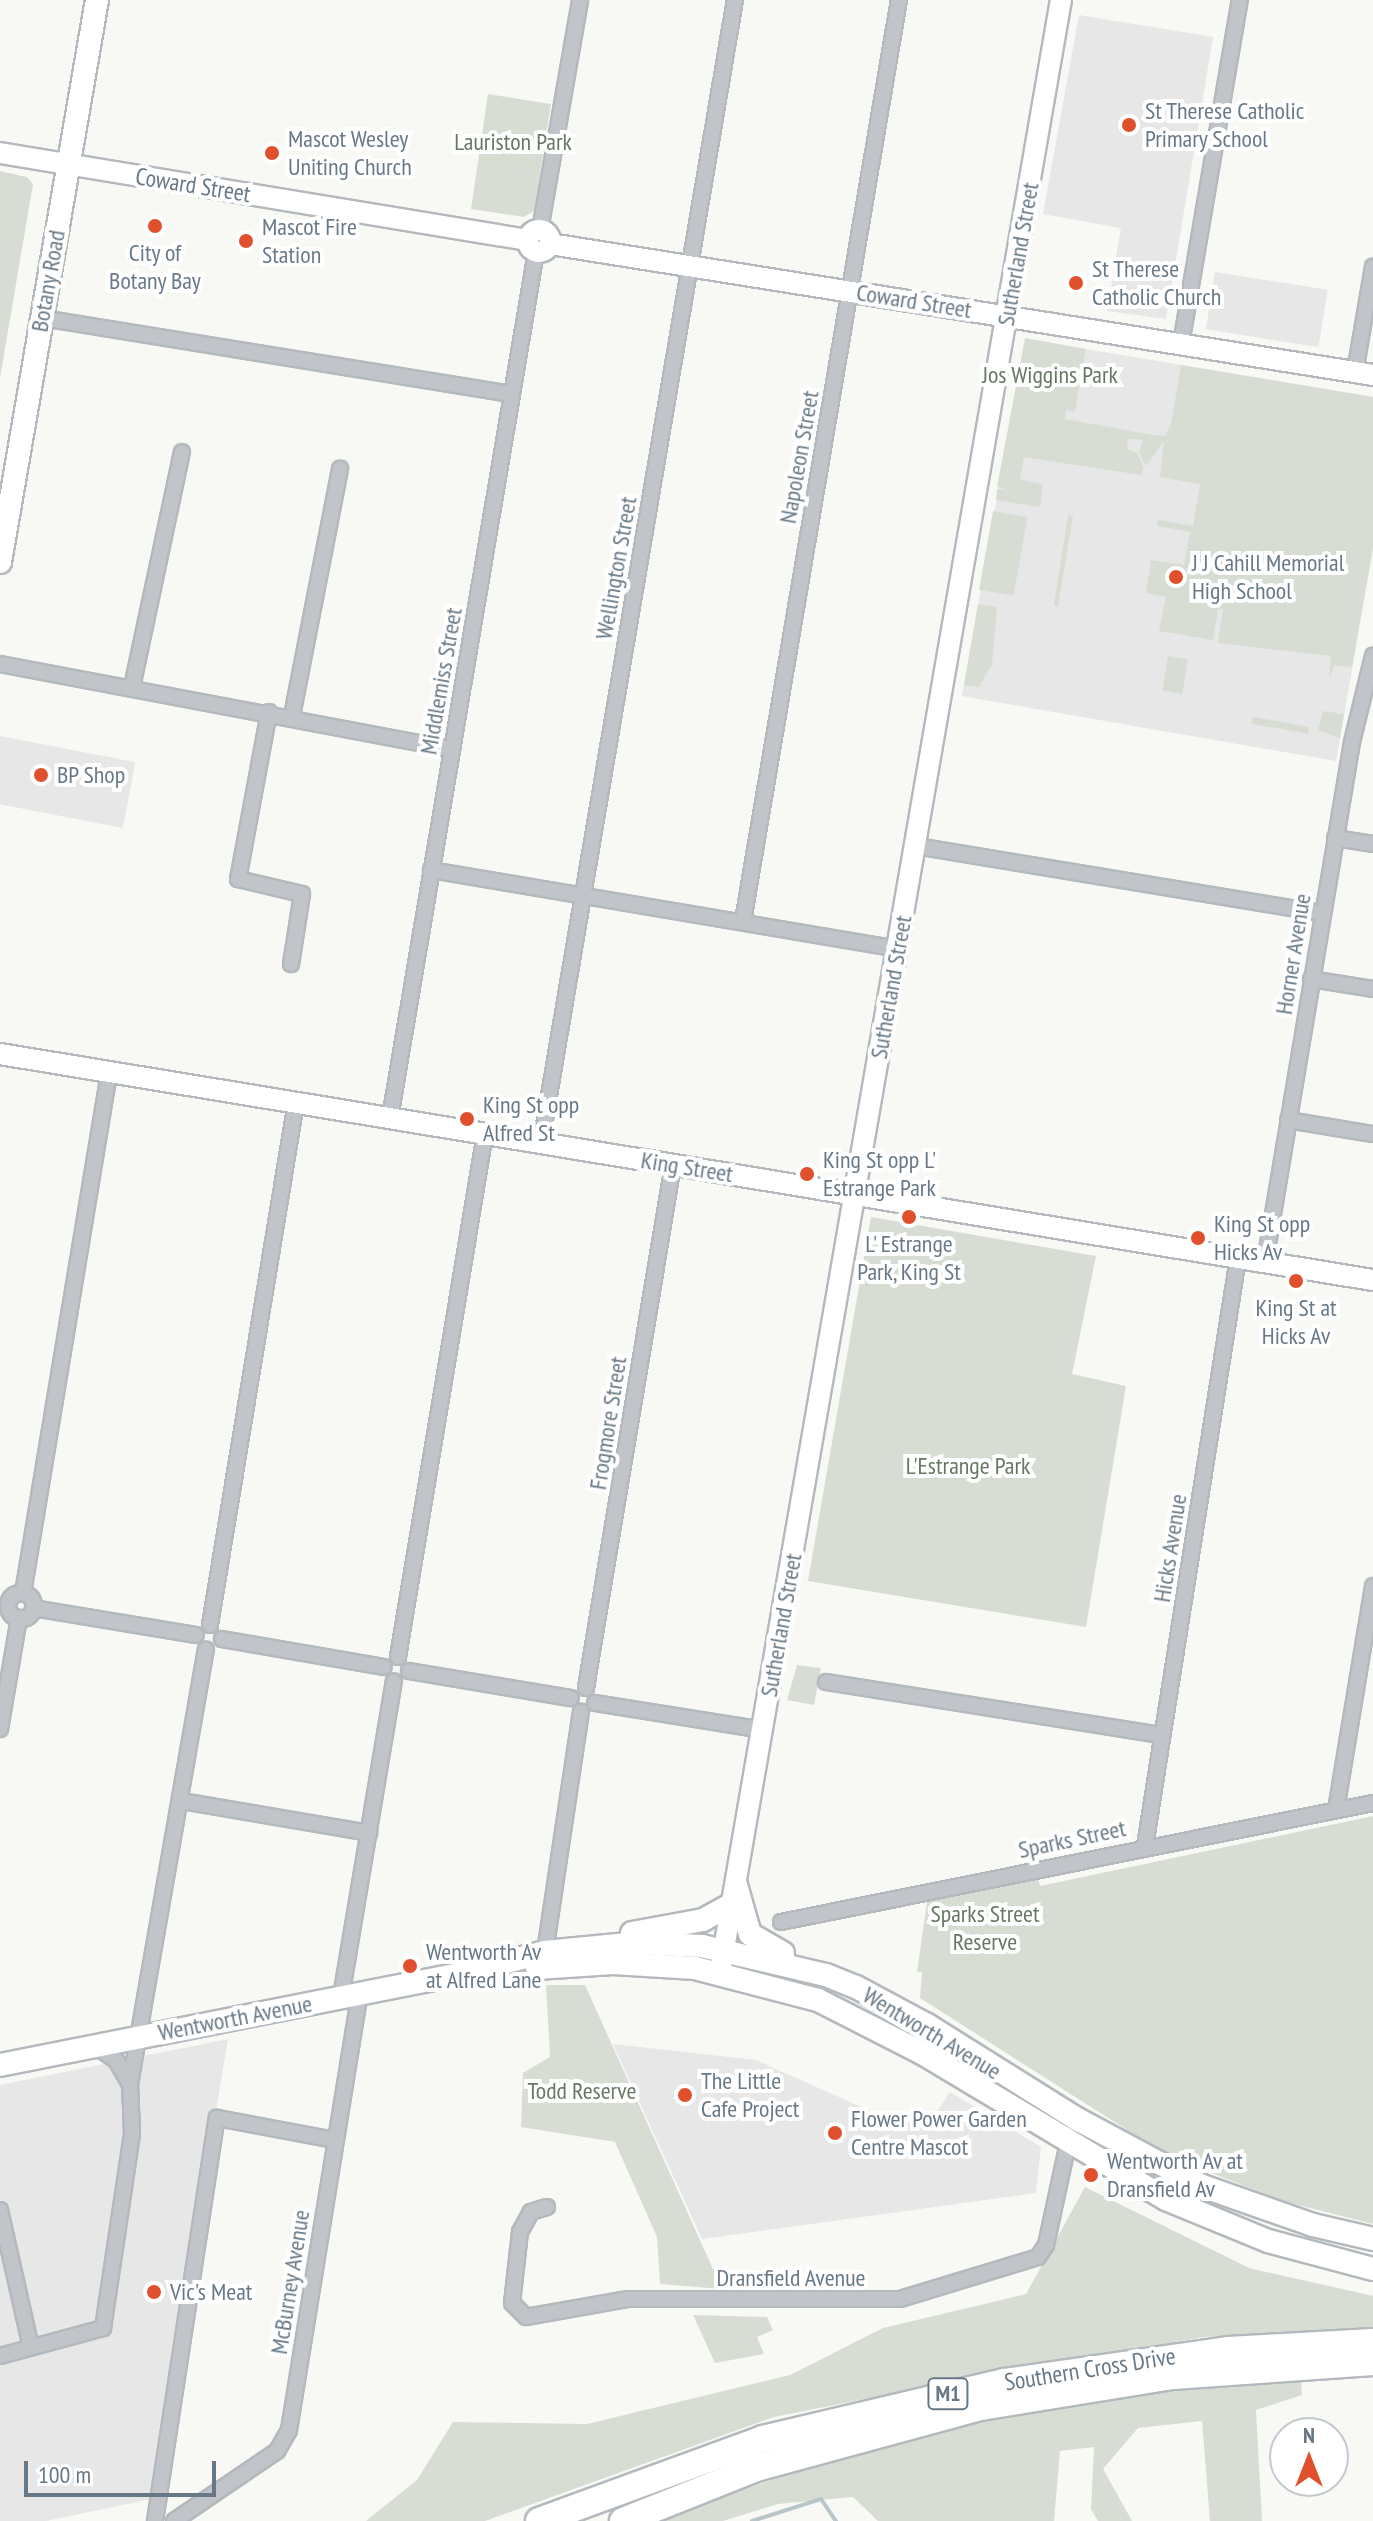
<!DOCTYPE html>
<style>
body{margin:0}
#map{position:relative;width:1373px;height:2521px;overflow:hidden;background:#f8f8f5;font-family:"PT Sans Narrow",sans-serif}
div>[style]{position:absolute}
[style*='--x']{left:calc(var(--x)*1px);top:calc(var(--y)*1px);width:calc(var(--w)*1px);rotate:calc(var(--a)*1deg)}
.built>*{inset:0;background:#e6e7e6;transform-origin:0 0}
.green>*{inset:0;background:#d8ddd4;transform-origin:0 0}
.stream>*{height:4px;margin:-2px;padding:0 2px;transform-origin:2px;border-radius:2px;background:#b8c5c9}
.roads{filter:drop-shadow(2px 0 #b3b9bd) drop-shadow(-2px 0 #b3b9bd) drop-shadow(0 2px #b3b9bd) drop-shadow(0 -2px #b3b9bd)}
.street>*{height:14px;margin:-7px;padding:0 7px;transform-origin:7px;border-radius:7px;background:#c1c5c9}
.street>.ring{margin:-7px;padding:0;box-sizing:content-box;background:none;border:14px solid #c1c5c9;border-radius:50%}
.secondary>*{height:20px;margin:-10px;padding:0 10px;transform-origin:10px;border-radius:10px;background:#fff}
.secondary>.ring{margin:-10px;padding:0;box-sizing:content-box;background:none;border:20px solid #fff;border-radius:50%}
.primary>*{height:22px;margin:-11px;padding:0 11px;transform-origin:11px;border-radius:11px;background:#fff}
.highway>*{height:26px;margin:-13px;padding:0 13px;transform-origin:13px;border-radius:13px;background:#fff}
.dots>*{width:22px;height:22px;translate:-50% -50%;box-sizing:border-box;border:4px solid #fff;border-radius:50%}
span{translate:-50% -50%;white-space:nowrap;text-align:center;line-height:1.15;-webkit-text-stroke:8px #fff;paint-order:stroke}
.shield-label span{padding:2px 6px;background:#fff;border:2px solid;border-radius:6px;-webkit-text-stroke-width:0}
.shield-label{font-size:22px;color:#677986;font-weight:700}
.poi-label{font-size:24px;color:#677986}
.left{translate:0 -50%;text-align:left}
.park-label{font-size:24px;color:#677862}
.street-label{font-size:24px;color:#677986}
.north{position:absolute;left:1269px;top:2417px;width:80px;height:80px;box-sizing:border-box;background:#fff;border:2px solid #c2c9cf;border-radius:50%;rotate:0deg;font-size:22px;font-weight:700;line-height:32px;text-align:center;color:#677986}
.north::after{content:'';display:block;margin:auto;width:28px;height:36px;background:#e0502d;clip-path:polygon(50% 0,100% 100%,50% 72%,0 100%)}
.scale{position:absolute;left:24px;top:2461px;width:192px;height:36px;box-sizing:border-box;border:4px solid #677986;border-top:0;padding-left:10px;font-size:24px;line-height:28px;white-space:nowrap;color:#677986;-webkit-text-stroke:6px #fff;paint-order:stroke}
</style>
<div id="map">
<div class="built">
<i style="clip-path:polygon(1079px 15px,1213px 37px,1166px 319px,1107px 311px,1121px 228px,1043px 214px)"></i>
<i style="left:1215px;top:272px;width:114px;height:58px;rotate:9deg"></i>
<i style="clip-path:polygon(1086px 349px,1373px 397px,1373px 550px,1336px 761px,962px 696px,1014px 401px,1075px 411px)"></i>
<i style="left:0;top:736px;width:138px;height:67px;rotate:11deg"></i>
<i style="clip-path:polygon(228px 2039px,151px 2499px,46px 2521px,0 2521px,0 2085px)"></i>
<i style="clip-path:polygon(613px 2044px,756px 2060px,886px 2118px,937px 2112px,950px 2092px,1041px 2147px,1036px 2193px,702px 2239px)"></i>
</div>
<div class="green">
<i style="clip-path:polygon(488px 94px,551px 104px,534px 211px,524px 217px,471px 209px)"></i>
<i style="clip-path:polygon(0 171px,27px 177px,33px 184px,0 378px)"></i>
<i style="clip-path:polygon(1025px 338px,1086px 349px,1075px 412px,1066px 410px,1065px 419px,1153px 435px,1165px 436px,1171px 424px,1181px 365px,1373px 397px,1373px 546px,1352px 667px,1334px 665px,1329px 679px,1331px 656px,1218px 643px,1223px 609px,1218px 609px,1213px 640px,1159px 631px,1166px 597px,1146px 593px,1151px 560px,1184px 565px,1190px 532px,1157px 526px,1158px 520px,1193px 526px,1200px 484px,1160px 477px,1164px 441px,1146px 466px,1139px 452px,1143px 440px,1128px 439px,1127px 449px,1137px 453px,1144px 468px,1141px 475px,1024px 457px,1020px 480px,1043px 484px,1040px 507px,996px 500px,997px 489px,1012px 491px,997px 487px)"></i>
<i style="left:993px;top:511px;width:35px;height:80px;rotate:10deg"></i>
<i style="clip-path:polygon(1068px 515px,1073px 516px,1058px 606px,1054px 605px)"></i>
<i style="clip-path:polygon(978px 604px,997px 607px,992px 665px,979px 687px,964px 685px)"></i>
<i style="left:1168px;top:656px;width:20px;height:35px;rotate:9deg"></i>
<i style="clip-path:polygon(1323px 711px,1344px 714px,1340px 738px,1318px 730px)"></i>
<i style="left:1253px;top:717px;width:57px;height:7px;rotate:10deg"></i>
<i style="clip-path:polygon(871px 1217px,1096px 1256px,1072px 1374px,1126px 1386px,1086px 1627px,808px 1581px)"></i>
<i style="clip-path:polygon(797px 1665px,821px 1668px,814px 1705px,787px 1700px)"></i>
<i style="clip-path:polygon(1373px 1816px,1373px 2224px,1283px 2201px,1168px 2156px,920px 1998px,922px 1972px,917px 1972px,928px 1895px,1037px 1875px,1040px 1886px)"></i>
<i style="clip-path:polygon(546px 1985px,585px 1985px,722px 2289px,660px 2284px,657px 2237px,615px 2142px,521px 2127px,523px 2073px,550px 2057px)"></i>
<i style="clip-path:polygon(1085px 2187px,1249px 2268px,1373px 2296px,1373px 2331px,1204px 2337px,982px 2376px,774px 2417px,485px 2521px,366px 2521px,417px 2480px,453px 2422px,587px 2424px,790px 2375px,883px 2328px,1026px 2294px)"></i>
<i style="clip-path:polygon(693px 2315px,767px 2317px,773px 2330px,757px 2337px,764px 2354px,715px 2363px)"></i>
<i style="clip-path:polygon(1301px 2379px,1302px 2395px,1256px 2410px,1262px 2521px,1210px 2521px,1202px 2421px,1138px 2428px,1103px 2469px,1132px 2521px,1098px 2521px,1091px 2509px,1094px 2447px,1060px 2451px,1054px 2521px,878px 2521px,853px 2497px,778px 2504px,723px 2521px,653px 2521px,896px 2437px,1157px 2392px)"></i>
</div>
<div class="stream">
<i style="--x:752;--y:2521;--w:72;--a:-17.7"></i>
<i style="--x:821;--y:2499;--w:27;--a:56"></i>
</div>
<div class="roads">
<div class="street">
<i style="--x:540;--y:230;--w:233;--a:-80.1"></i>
<i style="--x:42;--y:318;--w:476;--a:9.2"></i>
<i style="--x:1181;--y:344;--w:349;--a:-80.3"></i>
<i style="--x:1355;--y:372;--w:107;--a:-80.3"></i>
<i style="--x:0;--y:664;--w:460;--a:10.7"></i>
<i style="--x:132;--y:687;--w:240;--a:-78"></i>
<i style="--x:269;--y:712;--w:170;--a:100.5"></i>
<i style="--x:238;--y:879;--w:66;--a:13.2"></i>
<i style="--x:302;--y:894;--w:71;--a:98.9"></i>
<i style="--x:292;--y:716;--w:252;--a:-79"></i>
<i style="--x:1335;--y:838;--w:38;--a:9"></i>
<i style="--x:916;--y:846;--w:411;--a:9.4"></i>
<i style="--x:431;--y:870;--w:474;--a:9.6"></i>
<i style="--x:743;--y:921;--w:934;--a:-80.39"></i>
<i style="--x:1311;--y:979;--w:63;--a:9.2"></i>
<i style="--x:390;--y:1118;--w:878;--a:-80.43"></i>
<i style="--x:1288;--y:1120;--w:86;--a:9.4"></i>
<i style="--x:541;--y:1143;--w:1159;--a:-80.37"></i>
<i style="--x:1265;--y:1262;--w:527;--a:-80.5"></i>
<i style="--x:1352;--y:742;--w:89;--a:-76.3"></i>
<i style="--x:23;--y:1593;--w:527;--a:-80.61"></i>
<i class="ring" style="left:8px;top:1593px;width:12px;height:12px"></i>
<i style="--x:33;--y:1608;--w:165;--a:9.4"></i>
<i style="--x:210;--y:1625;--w:530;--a:-80.66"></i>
<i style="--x:222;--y:1639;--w:164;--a:9.8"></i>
<i style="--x:398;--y:1657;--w:530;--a:-80.56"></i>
<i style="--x:409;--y:1671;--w:164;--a:9.5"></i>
<i style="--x:826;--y:1682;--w:340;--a:9"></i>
<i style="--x:586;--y:1688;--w:530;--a:-80.56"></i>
<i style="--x:595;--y:1703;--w:170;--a:9.1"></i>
<i style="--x:0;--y:1729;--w:113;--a:-80.3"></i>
<i style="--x:182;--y:1801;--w:190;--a:9.7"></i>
<i style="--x:1336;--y:1810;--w:227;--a:-80.6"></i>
<i style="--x:1145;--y:1846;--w:595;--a:-81.01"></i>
<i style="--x:781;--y:1922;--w:604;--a:-11.37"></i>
<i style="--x:545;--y:1952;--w:243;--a:-81.5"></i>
<i style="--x:341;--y:1997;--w:320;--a:-80.5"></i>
<i style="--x:95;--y:2046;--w:25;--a:34"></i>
<i style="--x:116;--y:2060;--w:28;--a:60"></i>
<i style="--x:547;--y:2207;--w:17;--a:163"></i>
<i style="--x:531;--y:2212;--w:23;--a:119"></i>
<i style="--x:520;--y:2232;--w:71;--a:96.4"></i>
<i style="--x:512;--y:2303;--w:20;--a:45"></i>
<i style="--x:526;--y:2317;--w:104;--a:-10"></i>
<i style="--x:628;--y:2299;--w:272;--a:0"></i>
<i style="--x:900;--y:2299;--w:144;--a:-16.9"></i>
<i style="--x:1038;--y:2257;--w:14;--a:-56"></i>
<i style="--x:1046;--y:2245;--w:114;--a:-77.8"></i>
<i style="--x:0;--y:2210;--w:141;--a:77.3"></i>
<i style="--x:0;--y:2356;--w:107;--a:-15.2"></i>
<i style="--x:103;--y:2328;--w:197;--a:-81.5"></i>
<i style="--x:132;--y:2133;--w:49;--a:-92.3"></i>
<i style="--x:130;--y:2084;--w:441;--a:-80.1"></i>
<i style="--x:155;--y:2521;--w:408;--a:-81.3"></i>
<i style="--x:217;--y:2118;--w:120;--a:10.6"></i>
<i style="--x:174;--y:2521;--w:125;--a:-34.2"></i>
<i style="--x:277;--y:2451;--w:24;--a:-60"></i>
<i style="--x:289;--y:2430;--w:443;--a:-80.8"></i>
</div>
<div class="secondary">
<i style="--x:0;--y:153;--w:534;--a:9.37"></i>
<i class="ring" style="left:528px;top:230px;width:2px;height:2px"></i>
<i style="--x:550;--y:244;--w:833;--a:9.04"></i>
<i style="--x:0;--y:1054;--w:1391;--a:9.35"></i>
<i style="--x:721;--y:1966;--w:1995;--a:-80.19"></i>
</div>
<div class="primary">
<i style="--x:0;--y:562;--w:570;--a:-80.21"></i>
<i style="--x:736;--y:1885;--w:51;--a:74.1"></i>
<i style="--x:750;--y:1934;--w:38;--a:30"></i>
<i style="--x:632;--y:1933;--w:72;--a:-10.4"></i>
<i style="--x:703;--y:1920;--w:33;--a:-29"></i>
<i style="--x:537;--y:1968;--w:76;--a:-3.8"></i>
<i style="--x:613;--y:1963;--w:82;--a:3.5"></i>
<i style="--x:695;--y:1968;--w:127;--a:14.6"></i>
<i style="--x:818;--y:2000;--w:117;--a:27"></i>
<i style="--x:922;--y:2053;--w:284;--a:30.9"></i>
<i style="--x:1166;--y:2199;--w:110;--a:22.4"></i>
<i style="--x:1268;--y:2241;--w:109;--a:14.9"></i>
<i style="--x:0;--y:2065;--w:473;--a:-11.2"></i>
<i style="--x:464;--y:1973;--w:84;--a:-14.5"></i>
<i style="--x:545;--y:1952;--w:91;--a:-5.6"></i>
<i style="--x:636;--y:1943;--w:66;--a:2.6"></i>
<i style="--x:702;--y:1946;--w:127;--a:13.2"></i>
<i style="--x:826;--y:1975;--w:32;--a:22"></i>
<i style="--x:856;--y:1987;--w:81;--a:28.2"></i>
<i style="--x:927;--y:2025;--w:177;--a:32.1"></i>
<i style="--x:1077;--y:2119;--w:142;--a:28.2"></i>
<i style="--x:1202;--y:2186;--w:118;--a:19.4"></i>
<i style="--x:1313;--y:2225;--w:62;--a:13.1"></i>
</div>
<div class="highway">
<i style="--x:539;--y:2521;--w:239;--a:-20.1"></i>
<i style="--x:763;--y:2439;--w:248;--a:-13.3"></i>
<i style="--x:1004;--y:2382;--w:226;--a:-8.1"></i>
<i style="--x:1228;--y:2350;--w:145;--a:-3.2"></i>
<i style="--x:623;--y:2521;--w:143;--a:-21.7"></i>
<i style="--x:756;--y:2468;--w:233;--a:-15.2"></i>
<i style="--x:981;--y:2407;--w:194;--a:-9.2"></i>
<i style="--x:1173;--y:2376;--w:200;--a:-4"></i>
</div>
</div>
<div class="dots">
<i style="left:1129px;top:125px;background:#e0502d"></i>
<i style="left:272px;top:153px;background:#e0502d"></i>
<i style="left:155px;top:226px;background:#e0502d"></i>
<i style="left:246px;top:241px;background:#e0502d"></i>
<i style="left:1076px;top:283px;background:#e0502d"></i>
<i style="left:1176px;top:577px;background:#e0502d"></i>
<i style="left:41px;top:775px;background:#e0502d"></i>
<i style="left:467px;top:1119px;background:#e0502d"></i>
<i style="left:807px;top:1174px;background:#e0502d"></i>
<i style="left:909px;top:1217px;background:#e0502d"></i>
<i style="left:1198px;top:1238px;background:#e0502d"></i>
<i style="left:1296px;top:1281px;background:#e0502d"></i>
<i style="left:410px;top:1966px;background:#e0502d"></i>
<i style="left:685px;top:2095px;background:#e0502d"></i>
<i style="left:835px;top:2133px;background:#e0502d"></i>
<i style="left:1091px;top:2175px;background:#e0502d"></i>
<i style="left:154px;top:2292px;background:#e0502d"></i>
</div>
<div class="shield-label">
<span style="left:948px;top:2394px">M1</span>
</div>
<div class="poi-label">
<span class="left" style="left:1145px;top:125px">St Therese Catholic<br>Primary School</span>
<span class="left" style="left:288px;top:153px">Mascot Wesley<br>Uniting Church</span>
<span class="left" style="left:262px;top:241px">Mascot Fire<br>Station</span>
<span style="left:155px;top:267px">City of<br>Botany Bay</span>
<span class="left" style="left:1092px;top:283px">St Therese<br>Catholic Church</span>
<span class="left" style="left:1192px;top:577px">J J Cahill Memorial<br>High School</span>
<span class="left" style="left:57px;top:775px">BP Shop</span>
<span class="left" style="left:483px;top:1119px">King St opp<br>Alfred St</span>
<span class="left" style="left:823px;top:1174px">King St opp L'<br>Estrange Park</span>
<span class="left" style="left:1214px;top:1238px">King St opp<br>Hicks Av</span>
<span style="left:909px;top:1258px">L' Estrange<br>Park, King St</span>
<span style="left:1296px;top:1322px">King St at<br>Hicks Av</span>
<span class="left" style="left:426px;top:1966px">Wentworth Av<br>at Alfred Lane</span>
<span class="left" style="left:701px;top:2095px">The Little<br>Cafe Project</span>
<span class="left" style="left:851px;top:2133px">Flower Power Garden<br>Centre Mascot</span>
<span class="left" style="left:1107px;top:2175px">Wentworth Av at<br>Dransfield Av</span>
<span class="left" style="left:170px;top:2292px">Vic's Meat</span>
</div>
<div class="park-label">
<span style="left:513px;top:142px">Lauriston Park</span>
<span style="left:1050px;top:375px">Jos Wiggins Park</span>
<span style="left:968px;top:1466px">L'Estrange Park</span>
<span style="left:985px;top:1928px">Sparks Street<br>Reserve</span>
<span style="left:582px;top:2091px">Todd Reserve</span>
</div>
<div class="street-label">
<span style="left:193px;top:185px;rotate:9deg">Coward Street</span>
<span style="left:1018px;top:254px;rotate:-80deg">Sutherland Street</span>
<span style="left:48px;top:281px;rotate:-80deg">Botany Road</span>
<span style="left:914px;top:301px;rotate:9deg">Coward Street</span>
<span style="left:799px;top:457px;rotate:-80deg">Napoleon Street</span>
<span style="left:616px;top:568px;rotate:-80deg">Wellington Street</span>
<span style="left:441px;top:681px;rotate:-80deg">Middlemiss Street</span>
<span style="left:1293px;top:954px;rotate:-81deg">Horner Avenue</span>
<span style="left:891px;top:987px;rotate:-80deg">Sutherland Street</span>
<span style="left:687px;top:1167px;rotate:9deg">King Street</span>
<span style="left:608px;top:1423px;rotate:-81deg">Frogmore Street</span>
<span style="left:1170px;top:1548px;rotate:-81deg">Hicks Avenue</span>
<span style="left:781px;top:1625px;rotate:-80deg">Sutherland Street</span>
<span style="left:1072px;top:1839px;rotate:-12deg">Sparks Street</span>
<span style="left:235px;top:2018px;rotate:-11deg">Wentworth Avenue</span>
<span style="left:932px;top:2033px;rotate:31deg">Wentworth Avenue</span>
<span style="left:791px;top:2278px">Dransfield Avenue</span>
<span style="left:290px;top:2282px;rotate:-81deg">McBurney Avenue</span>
<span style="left:1090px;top:2369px;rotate:-9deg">Southern Cross Drive</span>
</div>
<div class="north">N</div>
<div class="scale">100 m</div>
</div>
